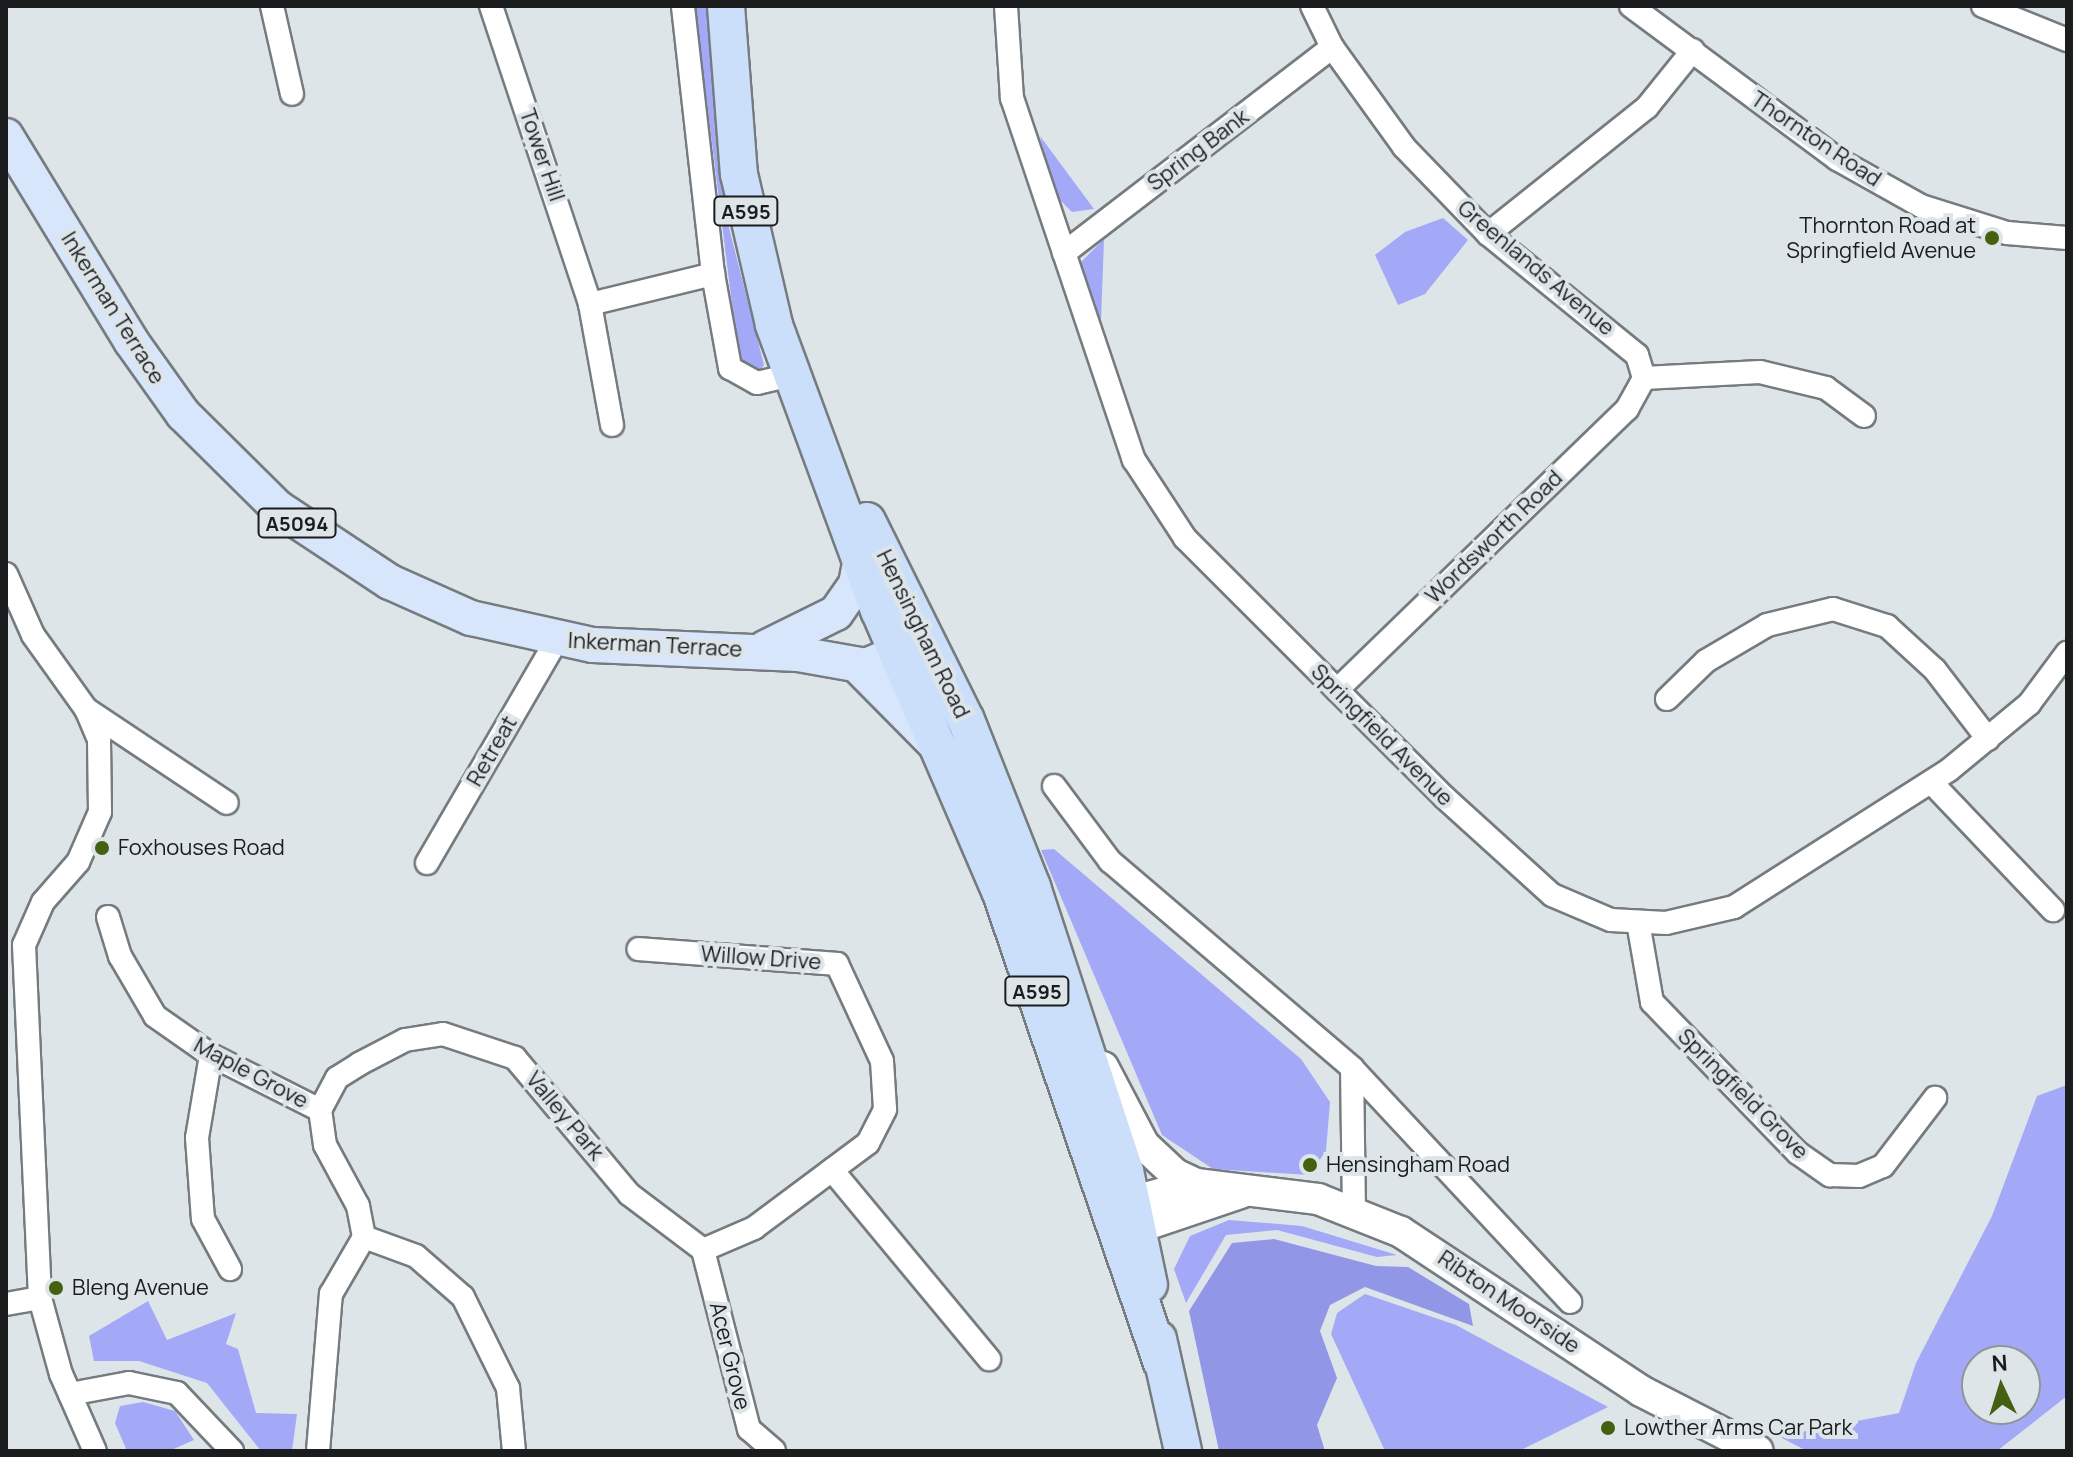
<!DOCTYPE html>
<style>
body{margin:0}
#map{position:relative;width:2073px;height:1457px;overflow:hidden;background:#dee5e9;font-family:Manrope,sans-serif}
div>[style]{position:absolute}
[style*='--x']{left:calc(var(--x)*1px);top:calc(var(--y)*1px);width:calc(var(--w)*1px);rotate:calc(var(--a)*1deg)}
.green>*{inset:0;background:#a3a9f7}
.forest>*{inset:0;background:#9196e6}
.roads{filter:drop-shadow(2px 0 #757b7f) drop-shadow(-2px 0 #757b7f) drop-shadow(0 2px #757b7f) drop-shadow(0 -2px #757b7f)}
.minor>*{height:22px;margin:-11px;padding:0 11px;transform-origin:11px;border-radius:11px;background:#fff}
.secondary>*{height:30px;margin:-15px;padding:0 15px;transform-origin:15px;border-radius:15px;background:#fff}
.primary>*{height:34px;margin:-17px;padding:0 17px;transform-origin:17px;border-radius:17px;background:#d8e6fb}
.trunk>*{height:36px;margin:-18px;padding:0 18px;transform-origin:18px;border-radius:18px;background:#cbdefa}
.dots>*{width:22px;height:22px;translate:-50% -50%;box-sizing:border-box;border:4px solid #dee5e9;border-radius:50%}
span{translate:-50% -50%;white-space:nowrap;text-align:center;line-height:1.15;-webkit-text-stroke:8px #dee5e9;paint-order:stroke}
.shield-label span{padding:2px 6px;background:#dee5e9;border:2px solid;border-radius:6px;-webkit-text-stroke-width:0}
.shield-label{font-size:20px;color:#1a1c1e;font-weight:700}
.street-label{font-size:22px;color:#1a1c1e}
.poi-label{font-size:22px;color:#1a1c1e}
.right{translate:-100% -50%;text-align:right}
.left{translate:0 -50%;text-align:left}
.frame{position:absolute;inset:0;border:8px solid #1a1c1e;pointer-events:none}
.north{position:absolute;left:1961px;top:1345px;width:80px;height:80px;box-sizing:border-box;background:#dee5e9;border:2px solid #909598;border-radius:50%;rotate:356deg;font-size:22px;font-weight:700;line-height:32px;text-align:center;color:#1a1c1e}
.north::after{content:'';display:block;margin:auto;width:28px;height:36px;background:#456010;clip-path:polygon(50% 0,100% 100%,50% 72%,0 100%)}
</style>
<div id="map">
<div class="green">
<i style="clip-path:polygon(695px 6px,707px 6px,726px 216px,764px 365px,759px 373px,740px 369px,738px 353px)"></i>
<i style="clip-path:polygon(1040px 136px,1094px 209px,1072px 212px,1055px 195px)"></i>
<i style="clip-path:polygon(1443px 218px,1468px 240px,1425px 294px,1398px 305px,1375px 255px,1405px 232px)"></i>
<i style="clip-path:polygon(1104px 239px,1101px 321px,1081px 262px)"></i>
<i style="clip-path:polygon(1054px 849px,1301px 1059px,1330px 1102px,1326px 1151px,1309px 1175px,1213px 1169px,1162px 1135px,1041px 850px)"></i>
<i style="clip-path:polygon(evenodd,2067px 1085px,2067px 1396px,1997px 1451px,1807px 1451px,1778px 1436px,1899px 1413px,1916px 1363px,1992px 1216px,2037px 1096px,2067px 1085px,1977px 1361px,2025px 1361px,2025px 1409px,1977px 1409px,1977px 1361px)"></i>
<i style="clip-path:polygon(1229px 1220px,1302px 1226px,1397px 1255px,1377px 1257px,1277px 1230px,1226px 1235px,1186px 1303px,1174px 1269px,1190px 1236px)"></i>
<i style="clip-path:polygon(1365px 1294px,1456px 1325px,1608px 1407px,1519px 1451px,1385px 1451px,1331px 1334px,1337px 1313px)"></i>
<i style="clip-path:polygon(148px 1301px,167px 1340px,236px 1313px,226px 1344px,238px 1349px,256px 1413px,297px 1414px,292px 1451px,261px 1451px,207px 1383px,139px 1361px,94px 1361px,89px 1336px)"></i>
<i style="clip-path:polygon(143px 1402px,175px 1411px,194px 1440px,169px 1451px,127px 1451px,115px 1423px,120px 1406px)"></i>
</div>
<div class="forest">
<i style="clip-path:polygon(1274px 1239px,1376px 1266px,1408px 1267px,1469px 1304px,1473px 1326px,1365px 1287px,1330px 1305px,1320px 1331px,1337px 1378px,1317px 1425px,1325px 1451px,1219px 1451px,1189px 1311px,1232px 1243px)"></i>
</div>
<div class="roads">
<div class="minor">
<i style="--x:272;--y:6;--w:90;--a:77.2"></i>
<i style="--x:491;--y:6;--w:314;--a:71.6"></i>
<i style="--x:590;--y:304;--w:127;--a:-13.7"></i>
<i style="--x:713;--y:274;--w:270;--a:-96.4"></i>
<i style="--x:1006;--y:6;--w:92;--a:86.3"></i>
<i style="--x:1012;--y:98;--w:382;--a:71.4"></i>
<i style="--x:1134;--y:460;--w:93;--a:56.8"></i>
<i style="--x:1185;--y:538;--w:366;--a:45"></i>
<i style="--x:1444;--y:797;--w:146;--a:42.2"></i>
<i style="--x:1552;--y:895;--w:64;--a:23"></i>
<i style="--x:1611;--y:920;--w:55;--a:3.1"></i>
<i style="--x:1666;--y:923;--w:70;--a:-13.2"></i>
<i style="--x:1734;--y:907;--w:255;--a:-32.5"></i>
<i style="--x:1949;--y:770;--w:104;--a:-39.5"></i>
<i style="--x:2029;--y:704;--w:64;--a:-53.3"></i>
<i style="--x:1312;--y:6;--w:46;--a:64"></i>
<i style="--x:1332;--y:47;--w:123;--a:54.2"></i>
<i style="--x:1404;--y:147;--w:121;--a:46"></i>
<i style="--x:1488;--y:234;--w:192;--a:39.1"></i>
<i style="--x:1637;--y:355;--w:24;--a:73"></i>
<i style="--x:1631;--y:6;--w:257;--a:36.6"></i>
<i style="--x:1837;--y:159;--w:96;--a:29.2"></i>
<i style="--x:1921;--y:206;--w:90;--a:17.4"></i>
<i style="--x:2007;--y:233;--w:60;--a:4.8"></i>
<i style="--x:1983;--y:6;--w:91;--a:22"></i>
<i style="--x:1488;--y:234;--w:203;--a:-38.6"></i>
<i style="--x:1647;--y:107;--w:73;--a:-51.1"></i>
<i style="--x:1064;--y:253;--w:338;--a:-37.5"></i>
<i style="--x:713;--y:274;--w:96;--a:79.7"></i>
<i style="--x:730;--y:368;--w:31;--a:29"></i>
<i style="--x:757;--y:383;--w:35;--a:-13"></i>
<i style="--x:590;--y:304;--w:123;--a:79.7"></i>
<i style="--x:1644;--y:378;--w:116;--a:-3"></i>
<i style="--x:1760;--y:372;--w:68;--a:13.6"></i>
<i style="--x:1826;--y:388;--w:47;--a:36.4"></i>
<i style="--x:6;--y:574;--w:67;--a:66.1"></i>
<i style="--x:33;--y:635;--w:91;--a:54.4"></i>
<i style="--x:86;--y:709;--w:34;--a:67"></i>
<i style="--x:99;--y:740;--w:72;--a:89.2"></i>
<i style="--x:100;--y:812;--w:55;--a:113.7"></i>
<i style="--x:78;--y:862;--w:53;--a:131.2"></i>
<i style="--x:43;--y:902;--w:47;--a:113.8"></i>
<i style="--x:24;--y:945;--w:353;--a:87.4"></i>
<i style="--x:40;--y:1298;--w:79;--a:74.6"></i>
<i style="--x:61;--y:1374;--w:84;--a:66.2"></i>
<i style="--x:1337;--y:690;--w:404;--a:-44.1"></i>
<i style="--x:1627;--y:409;--w:35;--a:-61"></i>
<i style="--x:1667;--y:699;--w:54;--a:-44.3"></i>
<i style="--x:1706;--y:661;--w:71;--a:-30.5"></i>
<i style="--x:1767;--y:625;--w:68;--a:-13.6"></i>
<i style="--x:1833;--y:609;--w:57;--a:17.5"></i>
<i style="--x:1887;--y:626;--w:65;--a:42.5"></i>
<i style="--x:1935;--y:670;--w:87;--a:52.5"></i>
<i style="--x:86;--y:709;--w:169;--a:33.7"></i>
<i style="--x:1931;--y:782;--w:177;--a:46.4"></i>
<i style="--x:1054;--y:786;--w:94;--a:53.3"></i>
<i style="--x:1110;--y:861;--w:318;--a:40.5"></i>
<i style="--x:1352;--y:1068;--w:320;--a:47"></i>
<i style="--x:427;--y:863;--w:258;--a:-59.8"></i>
<i style="--x:108;--y:917;--w:41;--a:72.9"></i>
<i style="--x:120;--y:956;--w:69;--a:59.7"></i>
<i style="--x:155;--y:1016;--w:68;--a:34.9"></i>
<i style="--x:211;--y:1055;--w:122;--a:26.8"></i>
<i style="--x:1638;--y:922;--w:81;--a:80.1"></i>
<i style="--x:1652;--y:1002;--w:210;--a:46"></i>
<i style="--x:1798;--y:1153;--w:39;--a:35"></i>
<i style="--x:1830;--y:1175;--w:29;--a:2"></i>
<i style="--x:1859;--y:1176;--w:26;--a:-23"></i>
<i style="--x:1883;--y:1166;--w:86;--a:-52.6"></i>
<i style="--x:211;--y:1055;--w:84;--a:99.6"></i>
<i style="--x:197;--y:1138;--w:81;--a:85.8"></i>
<i style="--x:203;--y:1219;--w:57;--a:61.6"></i>
<i style="--x:1352;--y:1068;--w:143;--a:89.2"></i>
<i style="--x:832;--y:1170;--w:246;--a:50.3"></i>
<i style="--x:364;--y:1237;--w:55;--a:20.1"></i>
<i style="--x:416;--y:1256;--w:62;--a:41.1"></i>
<i style="--x:463;--y:1297;--w:102;--a:63.7"></i>
<i style="--x:508;--y:1388;--w:63;--a:84.6"></i>
<i style="--x:703;--y:1250;--w:185;--a:75.6"></i>
<i style="--x:749;--y:1429;--w:33;--a:41"></i>
<i style="--x:6;--y:1304;--w:35;--a:-10"></i>
<i style="--x:70;--y:1394;--w:60;--a:-10.6"></i>
<i style="--x:129;--y:1383;--w:49;--a:11.8"></i>
<i style="--x:177;--y:1393;--w:80;--a:46.5"></i>
<i style="--x:318;--y:1451;--w:158;--a:-85.3"></i>
<i style="--x:331;--y:1294;--w:66;--a:-59.9"></i>
<i style="--x:364;--y:1237;--w:32;--a:-101"></i>
<i style="--x:358;--y:1206;--w:69;--a:-118.4"></i>
<i style="--x:325;--y:1145;--w:35;--a:-98"></i>
<i style="--x:320;--y:1110;--w:36;--a:-62"></i>
<i style="--x:337;--y:1078;--w:26;--a:-32"></i>
<i style="--x:359;--y:1064;--w:52;--a:-27.6"></i>
<i style="--x:405;--y:1040;--w:38;--a:-9"></i>
<i style="--x:443;--y:1034;--w:76;--a:18.4"></i>
<i style="--x:515;--y:1058;--w:177;--a:50"></i>
<i style="--x:629;--y:1194;--w:93;--a:37.1"></i>
<i style="--x:703;--y:1250;--w:56;--a:-23.3"></i>
<i style="--x:754;--y:1228;--w:142;--a:-36.7"></i>
<i style="--x:868;--y:1143;--w:38;--a:-63"></i>
<i style="--x:885;--y:1109;--w:48;--a:-93.6"></i>
<i style="--x:882;--y:1061;--w:107;--a:-114.9"></i>
<i style="--x:837;--y:964;--w:199;--a:-175.7"></i>
</div>
<div class="secondary">
<i style="--x:1103;--y:1067;--w:88;--a:62.3"></i>
<i style="--x:1144;--y:1145;--w:42;--a:43.1"></i>
<i style="--x:1175;--y:1174;--w:23;--a:25"></i>
<i style="--x:1196;--y:1184;--w:123;--a:7"></i>
<i style="--x:1318;--y:1199;--w:89;--a:21.7"></i>
<i style="--x:1401;--y:1232;--w:288;--a:33.5"></i>
<i style="--x:1641;--y:1391;--w:131;--a:27.1"></i>
<i style="--x:1119;--y:1221;--w:25;--a:-53"></i>
<i style="--x:1134;--y:1201;--w:64;--a:-15.3"></i>
<i style="--x:1116;--y:1235;--w:132;--a:-18.6"></i>
</div>
<div class="primary">
<i style="--x:6;--y:136;--w:240;--a:58.6"></i>
<i style="--x:131;--y:341;--w:90;--a:54.5"></i>
<i style="--x:183;--y:414;--w:134;--a:44.7"></i>
<i style="--x:278;--y:508;--w:134;--a:33.5"></i>
<i style="--x:390;--y:582;--w:89;--a:24"></i>
<i style="--x:471;--y:618;--w:125;--a:12.5"></i>
<i style="--x:593;--y:645;--w:205;--a:2.5"></i>
<i style="--x:798;--y:654;--w:69;--a:10"></i>
<i style="--x:866;--y:666;--w:30;--a:-23"></i>
<i style="--x:894;--y:654;--w:29;--a:-68"></i>
<i style="--x:765;--y:648;--w:79;--a:-26.2"></i>
<i style="--x:836;--y:613;--w:35;--a:-55"></i>
<i style="--x:856;--y:584;--w:25;--a:-79"></i>
<i style="--x:857;--y:665;--w:120;--a:45.3"></i>
</div>
<div class="trunk">
<i style="--x:726;--y:6;--w:169;--a:85.6"></i>
<i style="--x:739;--y:174;--w:155;--a:76.9"></i>
<i style="--x:774;--y:325;--w:304;--a:69.8"></i>
<i style="--x:879;--y:610;--w:308;--a:66.7"></i>
<i style="--x:1001;--y:893;--w:495;--a:71.1"></i>
<i style="--x:867;--y:521;--w:222;--a:63.6"></i>
<i style="--x:966;--y:720;--w:180;--a:68.4"></i>
<i style="--x:1032;--y:887;--w:299;--a:71.9"></i>
<i style="--x:1125;--y:1171;--w:116;--a:78.1"></i>
<i style="--x:1158;--y:1339;--w:115;--a:77.4"></i>
</div>
</div>
<div class="dots">
<i style="left:1992px;top:238px;background:#456010"></i>
<i style="left:102px;top:848px;background:#456010"></i>
<i style="left:1310px;top:1165px;background:#456010"></i>
<i style="left:56px;top:1288px;background:#456010"></i>
<i style="left:1608px;top:1428px;background:#456010"></i>
</div>
<div class="shield-label">
<span style="left:746px;top:211px">A595</span>
<span style="left:297px;top:523px">A5094</span>
<span style="left:1037px;top:991px">A595</span>
</div>
<div class="street-label">
<span style="left:1816px;top:139px;rotate:34deg">Thornton Road</span>
<span style="left:1198px;top:150px;rotate:-37deg">Spring Bank</span>
<span style="left:542px;top:155px;rotate:71deg">Tower Hill</span>
<span style="left:1536px;top:268px;rotate:40deg">Greenlands Avenue</span>
<span style="left:113px;top:308px;rotate:58deg">Inkerman Terrace</span>
<span style="left:1494px;top:537px;rotate:-44deg">Wordsworth Road</span>
<span style="left:923px;top:634px;rotate:64deg">Hensingham Road</span>
<span style="left:655px;top:645px;rotate:3deg">Inkerman Terrace</span>
<span style="left:1382px;top:735px;rotate:45deg">Springfield Avenue</span>
<span style="left:492px;top:751px;rotate:-60deg">Retreat</span>
<span style="left:761px;top:958px;rotate:4deg">Willow Drive</span>
<span style="left:251px;top:1073px;rotate:28deg">Maple Grove</span>
<span style="left:1743px;top:1094px;rotate:45deg">Springfield Grove</span>
<span style="left:565px;top:1116px;rotate:50deg">Valley Park</span>
<span style="left:1509px;top:1302px;rotate:34deg">Ribton Moorside</span>
<span style="left:730px;top:1356px;rotate:76deg">Acer Grove</span>
</div>
<div class="poi-label">
<span class="right" style="left:1976px;top:238px">Thornton Road at<br>Springfield Avenue</span>
<span class="left" style="left:118px;top:848px">Foxhouses Road</span>
<span class="left" style="left:1326px;top:1165px">Hensingham Road</span>
<span class="left" style="left:72px;top:1288px">Bleng Avenue</span>
<span class="left" style="left:1624px;top:1428px">Lowther Arms Car Park</span>
</div>
<div class="frame"></div>
<div class="north">N</div>
</div>
